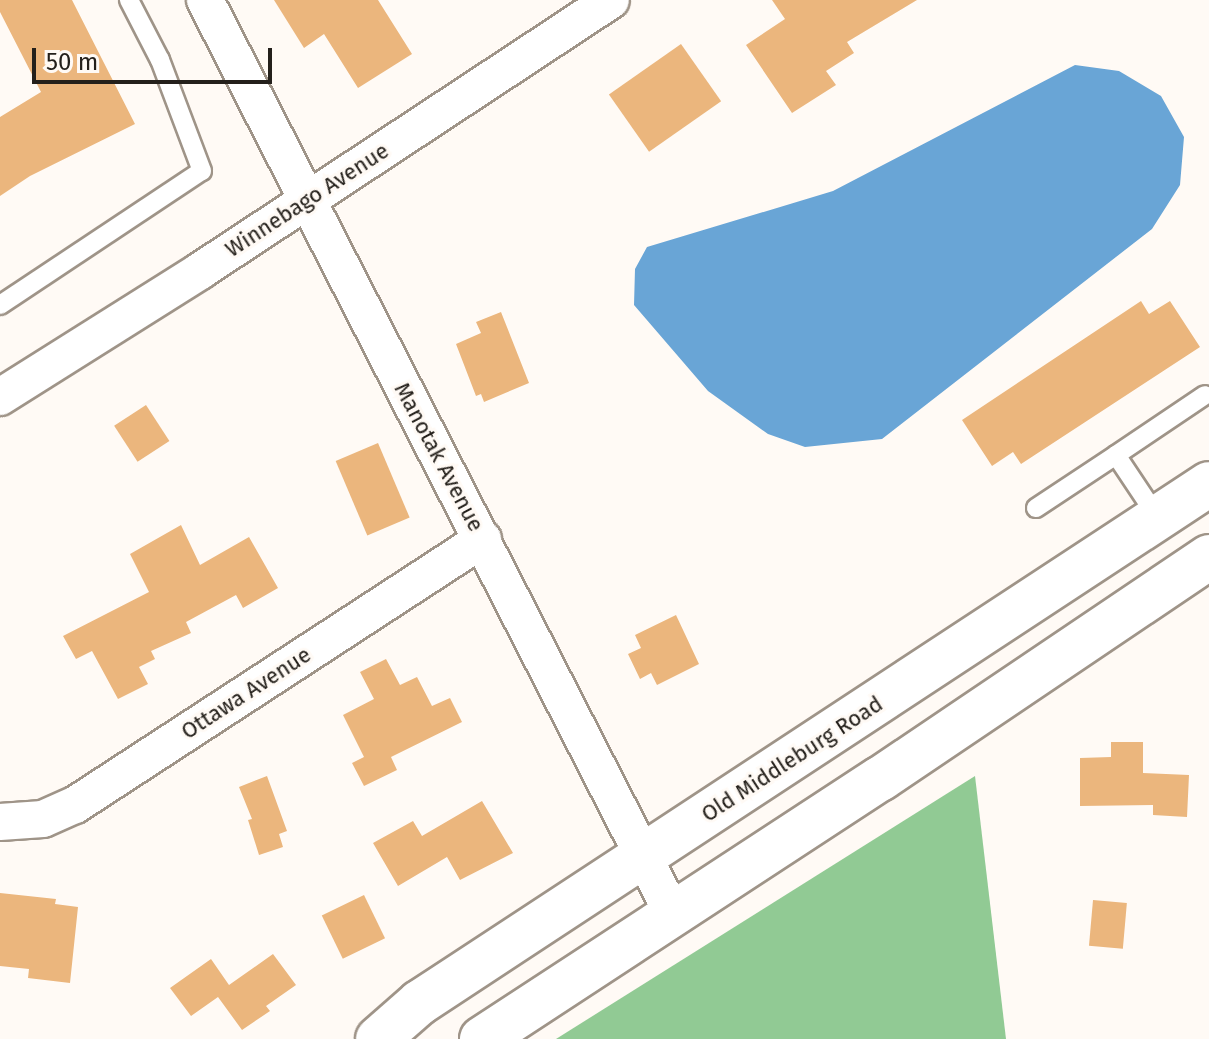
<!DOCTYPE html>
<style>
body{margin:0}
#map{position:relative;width:1209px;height:1039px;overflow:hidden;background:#fffaf5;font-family:"Fira Sans",sans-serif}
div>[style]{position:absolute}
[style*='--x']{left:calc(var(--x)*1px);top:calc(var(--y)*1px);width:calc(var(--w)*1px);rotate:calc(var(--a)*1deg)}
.forest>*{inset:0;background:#91ca94}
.water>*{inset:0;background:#69a5d6}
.building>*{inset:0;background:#ebb67d;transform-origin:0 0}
.roads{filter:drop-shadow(2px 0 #9f9488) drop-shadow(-2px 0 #9f9488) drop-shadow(0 2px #9f9488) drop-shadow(0 -2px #9f9488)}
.service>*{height:18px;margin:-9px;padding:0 9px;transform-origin:9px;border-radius:9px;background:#fff}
.minor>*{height:36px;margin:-18px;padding:0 18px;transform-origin:18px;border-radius:18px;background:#fff}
.secondary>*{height:44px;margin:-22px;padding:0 22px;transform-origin:22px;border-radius:22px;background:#fff}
span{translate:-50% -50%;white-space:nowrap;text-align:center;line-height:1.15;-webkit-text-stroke:6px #fffaf5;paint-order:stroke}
.street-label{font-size:22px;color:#24201b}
.scale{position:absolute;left:32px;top:48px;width:240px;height:36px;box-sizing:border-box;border:4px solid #24201b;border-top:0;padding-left:10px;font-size:24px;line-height:28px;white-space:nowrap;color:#24201b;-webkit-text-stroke:6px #fffaf5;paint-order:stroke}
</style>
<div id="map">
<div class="forest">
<i style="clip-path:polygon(975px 776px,1006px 1039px,556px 1039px)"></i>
</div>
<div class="water">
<i style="clip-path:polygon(1075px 65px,1119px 71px,1161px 96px,1184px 137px,1180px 185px,1152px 229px,882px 439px,805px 447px,768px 434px,708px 391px,634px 305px,635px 269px,647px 247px,833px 191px)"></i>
</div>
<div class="building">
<i style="clip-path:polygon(0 0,72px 0,135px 124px,30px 176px,0 196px,0 117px,41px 92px,0 12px)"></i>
<i style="clip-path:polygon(274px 0,378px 0,412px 54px,358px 88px,324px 34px,304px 48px)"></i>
<i style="clip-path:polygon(772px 0,917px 0,847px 42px,854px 53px,826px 71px,836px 85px,792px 113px,746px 45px,785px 19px)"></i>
<i style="left:681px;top:44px;width:70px;height:88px;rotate:55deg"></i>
<i style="clip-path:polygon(1141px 301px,1149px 314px,1170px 301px,1200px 347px,1021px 464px,1013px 452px,992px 466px,962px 420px)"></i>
<i style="clip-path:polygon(501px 312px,529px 383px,484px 402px,481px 394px,476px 396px,456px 344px,481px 333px,476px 322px)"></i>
<i style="left:146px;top:405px;width:43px;height:38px;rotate:57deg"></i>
<i style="left:378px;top:443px;width:81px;height:46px;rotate:67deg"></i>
<i style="clip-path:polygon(181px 525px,200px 565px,249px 537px,278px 588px,243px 608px,236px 595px,186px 622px,191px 633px,151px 651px,155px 659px,139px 667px,148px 684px,118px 699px,92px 651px,76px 659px,63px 636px,149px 592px,130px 554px)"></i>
<i style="clip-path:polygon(676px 615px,699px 664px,657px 685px,651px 673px,640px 679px,628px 654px,641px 648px,635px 635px)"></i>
<i style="clip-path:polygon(386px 659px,400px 685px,417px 677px,432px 706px,450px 698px,462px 722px,391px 757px,397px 770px,364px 786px,352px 763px,364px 757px,343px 715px,374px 699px,360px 672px)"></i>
<i style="clip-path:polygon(1111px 742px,1143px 742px,1143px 773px,1189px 775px,1187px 817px,1153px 815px,1153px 805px,1080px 806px,1080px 758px,1111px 757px)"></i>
<i style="clip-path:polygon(267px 776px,287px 831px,279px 834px,283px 847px,259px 855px,248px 820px,252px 819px,239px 787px)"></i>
<i style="clip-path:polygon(482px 801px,513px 853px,460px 880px,447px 857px,398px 886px,373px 843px,413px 821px,422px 836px)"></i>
<i style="clip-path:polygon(0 893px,56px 899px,55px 904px,78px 907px,70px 983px,28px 978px,29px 969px,0 966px)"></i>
<i style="left:364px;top:895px;width:48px;height:47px;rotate:64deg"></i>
<i style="left:1093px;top:900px;width:34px;height:46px;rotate:5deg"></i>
<i style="clip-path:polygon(273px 954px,296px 985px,266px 1006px,270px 1011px,242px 1030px,218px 997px,191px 1016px,170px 988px,211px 959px,229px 985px)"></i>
</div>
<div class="roads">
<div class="service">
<i style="--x:0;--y:305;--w:242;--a:-33.6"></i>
<i style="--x:202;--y:171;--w:119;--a:-110.7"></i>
<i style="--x:160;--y:60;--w:68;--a:-117.3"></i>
<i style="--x:1116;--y:455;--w:107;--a:-34"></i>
<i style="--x:1036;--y:508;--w:96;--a:-33.5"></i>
<i style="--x:1116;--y:455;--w:76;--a:56.3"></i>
</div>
<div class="minor">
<i style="--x:205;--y:0;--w:1027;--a:62.89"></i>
<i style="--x:0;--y:397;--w:236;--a:-32.2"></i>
<i style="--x:200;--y:271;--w:492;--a:-33.4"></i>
<i style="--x:0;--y:822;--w:43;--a:-4"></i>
<i style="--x:43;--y:819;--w:35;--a:-24"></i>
<i style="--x:75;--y:805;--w:487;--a:-33.1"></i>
</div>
<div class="secondary">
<i style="--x:378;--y:1039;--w:55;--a:-41.3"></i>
<i style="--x:419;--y:1003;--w:945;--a:-33.3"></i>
<i style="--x:482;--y:1039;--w:475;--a:-33.2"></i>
<i style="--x:880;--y:779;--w:397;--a:-34"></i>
</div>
</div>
<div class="street-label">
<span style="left:307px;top:200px;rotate:-33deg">Winnebago Avenue</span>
<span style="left:439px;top:457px;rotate:62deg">Manotak Avenue</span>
<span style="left:246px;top:693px;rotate:-33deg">Ottawa Avenue</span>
<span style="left:792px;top:759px;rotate:-33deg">Old Middleburg Road</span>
</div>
<div class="scale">50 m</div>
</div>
